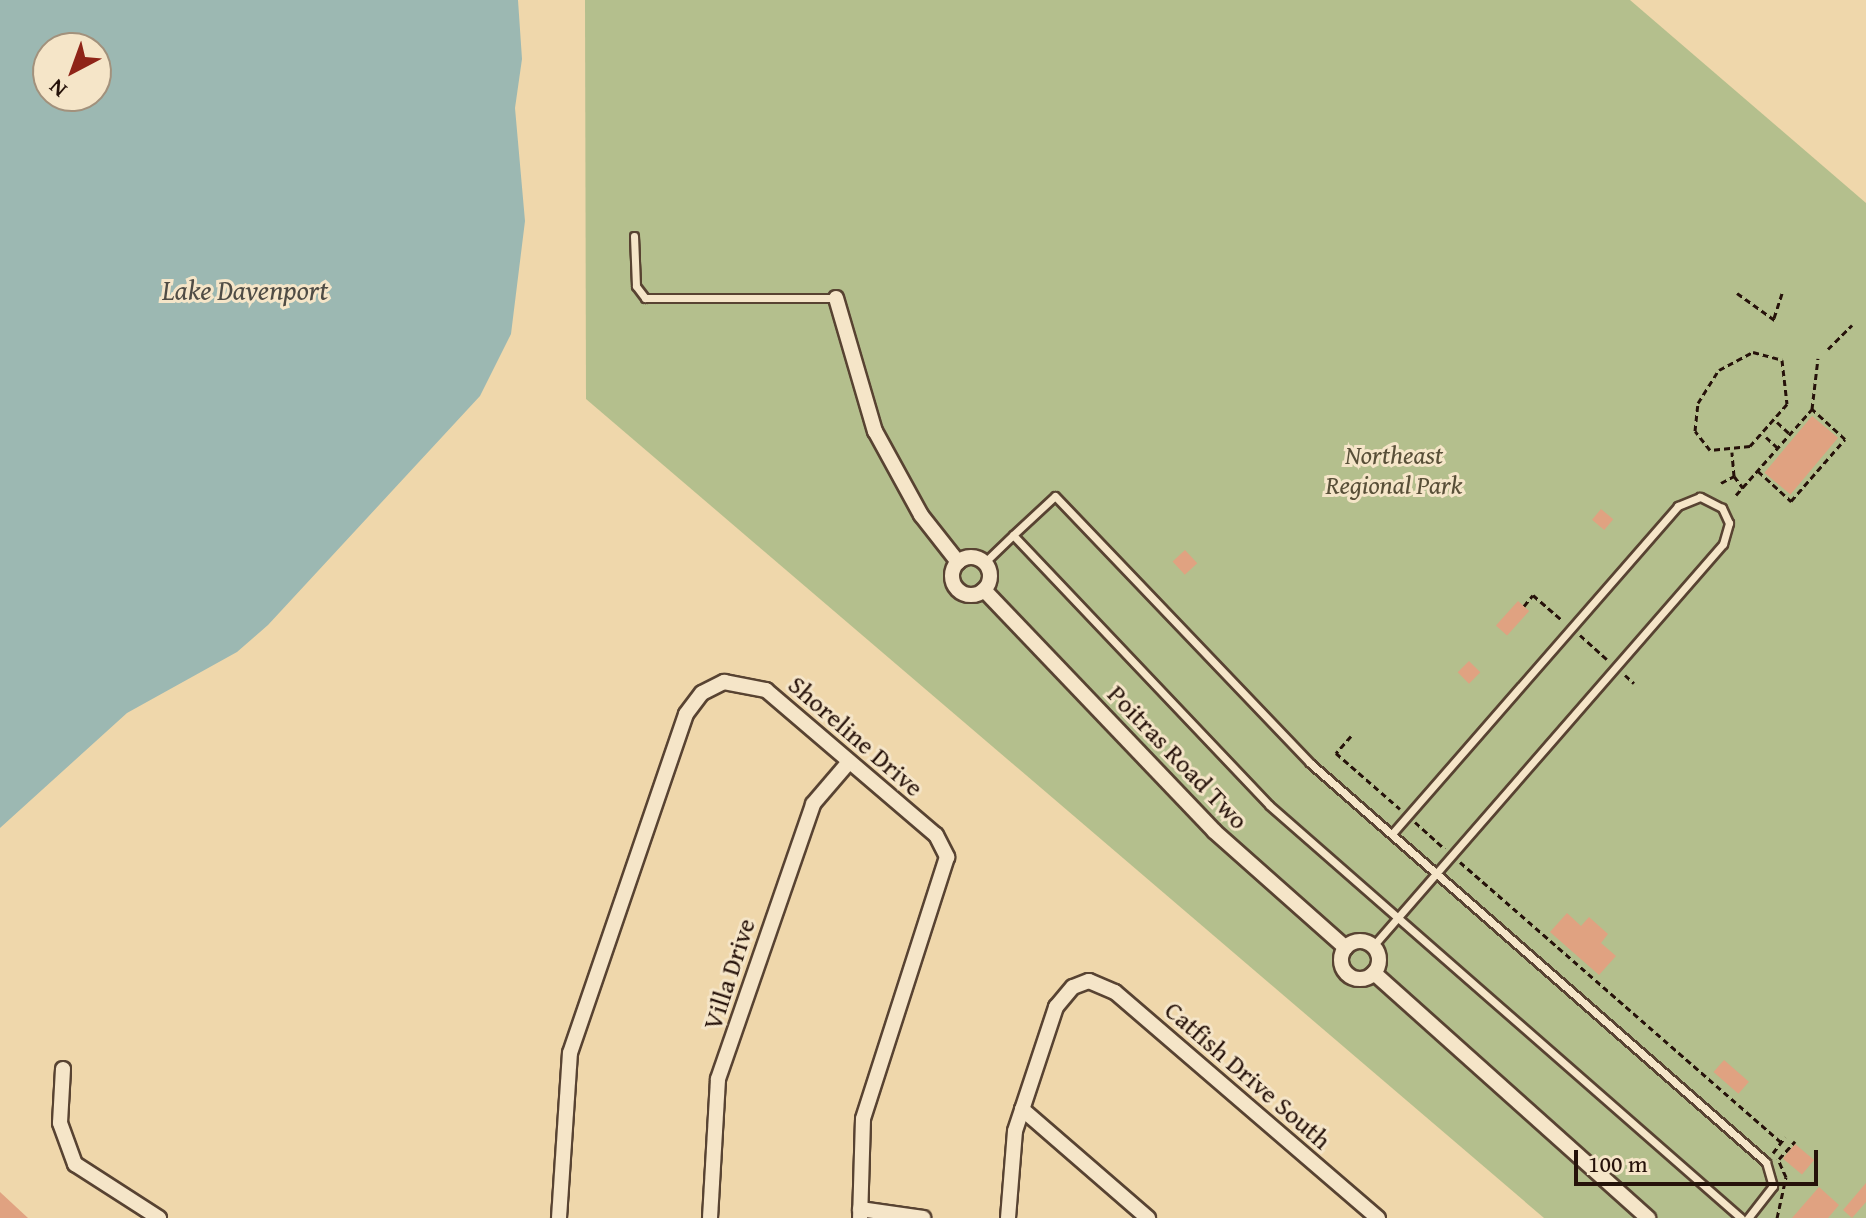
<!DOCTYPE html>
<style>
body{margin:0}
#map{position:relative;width:1866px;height:1218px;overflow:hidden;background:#efd7ab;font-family:"Gentium Book Plus",serif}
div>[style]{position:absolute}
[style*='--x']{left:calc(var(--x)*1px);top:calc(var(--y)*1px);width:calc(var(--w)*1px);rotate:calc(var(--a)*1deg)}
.green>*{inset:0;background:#b4bf8d}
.water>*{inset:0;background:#9cb8b2}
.building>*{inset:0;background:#e0a281;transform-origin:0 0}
.path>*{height:3px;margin-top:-1.5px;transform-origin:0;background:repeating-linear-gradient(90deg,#26120a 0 6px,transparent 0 10px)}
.roads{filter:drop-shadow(2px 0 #584332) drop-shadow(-2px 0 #584332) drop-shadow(0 2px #584332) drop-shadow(0 -2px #584332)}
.lane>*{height:7px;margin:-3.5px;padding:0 3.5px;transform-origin:3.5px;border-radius:3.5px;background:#f5e5c8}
.street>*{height:14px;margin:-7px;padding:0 7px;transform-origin:7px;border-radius:7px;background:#f5e5c8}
.street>.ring{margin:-7px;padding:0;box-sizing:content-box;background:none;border:14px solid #f5e5c8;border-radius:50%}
span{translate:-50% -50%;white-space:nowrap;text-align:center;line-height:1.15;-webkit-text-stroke:6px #f5e5c8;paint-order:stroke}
.park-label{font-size:26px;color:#584f38;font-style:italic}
.street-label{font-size:26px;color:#26120a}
.water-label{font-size:28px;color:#4f4c45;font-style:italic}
.north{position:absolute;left:32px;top:32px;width:80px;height:80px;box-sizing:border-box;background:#f5e5c8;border:2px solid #a2917c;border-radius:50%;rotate:221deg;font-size:22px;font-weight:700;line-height:32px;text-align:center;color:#26120a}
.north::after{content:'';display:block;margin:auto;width:28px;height:36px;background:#8f2418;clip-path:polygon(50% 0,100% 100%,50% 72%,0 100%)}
.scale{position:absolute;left:1574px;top:1150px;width:244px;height:36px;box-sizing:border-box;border:4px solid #26120a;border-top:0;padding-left:10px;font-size:24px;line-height:28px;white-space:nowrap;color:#26120a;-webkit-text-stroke:6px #f5e5c8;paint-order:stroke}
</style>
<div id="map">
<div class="green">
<i style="clip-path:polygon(585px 0,1630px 0,1866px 203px,1866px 1218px,1544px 1218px,586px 399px)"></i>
</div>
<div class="water">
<i style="clip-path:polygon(evenodd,0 0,518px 0,522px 59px,515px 108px,525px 221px,511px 334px,480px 396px,268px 625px,237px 652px,127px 713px,0 828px,0 0,48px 48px,96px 48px,96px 96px,48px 96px,48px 48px)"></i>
</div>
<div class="building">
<i style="left:1812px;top:416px;width:34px;height:74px;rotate:40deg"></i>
<i style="left:1601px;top:509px;width:16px;height:14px;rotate:40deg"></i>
<i style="left:1185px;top:550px;width:18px;height:17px;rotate:47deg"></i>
<i style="left:1518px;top:601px;width:15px;height:33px;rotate:42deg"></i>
<i style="left:1469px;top:661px;width:16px;height:16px;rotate:45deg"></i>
<i style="clip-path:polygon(1567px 913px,1581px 926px,1589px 917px,1608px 934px,1601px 943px,1616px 956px,1599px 975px,1550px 932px)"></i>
<i style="left:1724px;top:1060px;width:33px;height:16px;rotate:41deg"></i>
<i style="left:1795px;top:1144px;width:25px;height:19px;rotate:40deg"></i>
<i style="clip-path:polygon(1866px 1183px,1866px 1202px,1852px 1218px,1843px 1210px)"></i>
<i style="clip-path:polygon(1819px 1187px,1839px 1205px,1828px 1218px,1792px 1218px)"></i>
<i style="clip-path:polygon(0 1192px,28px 1218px,0 1218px)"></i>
</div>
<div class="path">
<i style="--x:1737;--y:293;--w:48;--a:35.7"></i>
<i style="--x:1774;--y:318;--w:26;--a:-72"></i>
<i style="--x:1828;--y:349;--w:34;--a:-45"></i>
<i style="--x:1753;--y:352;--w:30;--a:15"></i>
<i style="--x:1782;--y:360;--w:44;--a:83.5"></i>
<i style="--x:1787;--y:404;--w:56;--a:131.4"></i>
<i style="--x:1750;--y:446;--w:40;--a:174.3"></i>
<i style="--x:1710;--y:450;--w:24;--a:-128"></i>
<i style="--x:1695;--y:431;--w:28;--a:-84"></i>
<i style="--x:1698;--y:403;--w:39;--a:-58"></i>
<i style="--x:1719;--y:370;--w:38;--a:-28"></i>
<i style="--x:1777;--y:422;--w:16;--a:43"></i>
<i style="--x:1766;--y:437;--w:16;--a:43"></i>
<i style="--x:1758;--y:471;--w:45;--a:42.3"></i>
<i style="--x:1791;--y:501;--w:82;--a:-48.9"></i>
<i style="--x:1845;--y:439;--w:45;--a:-137.7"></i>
<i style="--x:1734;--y:476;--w:15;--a:53"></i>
<i style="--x:1721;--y:483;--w:15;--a:-28"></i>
<i style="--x:1734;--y:476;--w:24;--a:-95"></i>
<i style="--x:1736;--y:495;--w:115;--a:-48.5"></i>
<i style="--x:1812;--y:409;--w:51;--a:-83.3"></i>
<i style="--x:1524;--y:606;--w:14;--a:-51"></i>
<i style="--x:1533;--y:595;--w:38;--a:41"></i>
<i style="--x:1580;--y:635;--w:36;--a:42"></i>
<i style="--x:1625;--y:675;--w:12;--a:42"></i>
<i style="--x:1351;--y:736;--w:23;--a:131"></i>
<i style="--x:1336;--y:753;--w:85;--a:41.2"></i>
<i style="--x:1415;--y:822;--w:40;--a:42"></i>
<i style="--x:1460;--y:862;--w:426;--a:41.1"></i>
<i style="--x:1773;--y:1153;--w:20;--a:-53"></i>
<i style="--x:1779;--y:1159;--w:24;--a:-48"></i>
<i style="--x:1777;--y:1218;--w:42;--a:-77.6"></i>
<i style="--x:1786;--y:1177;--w:20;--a:-114"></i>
</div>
<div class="roads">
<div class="lane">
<i style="--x:634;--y:236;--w:50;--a:87.7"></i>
<i style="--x:636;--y:286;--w:15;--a:53"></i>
<i style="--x:645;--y:298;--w:191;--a:0"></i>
<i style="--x:1013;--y:535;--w:57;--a:-42.9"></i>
<i style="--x:1055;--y:496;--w:369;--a:46.3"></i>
<i style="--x:1310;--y:763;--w:606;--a:41.19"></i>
<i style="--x:1766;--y:1162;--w:25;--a:74"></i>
<i style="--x:1773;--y:1186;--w:41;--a:128"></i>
<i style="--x:985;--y:562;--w:39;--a:-44"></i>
<i style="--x:1013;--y:535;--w:372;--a:46.5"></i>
<i style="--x:1269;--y:805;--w:627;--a:41.19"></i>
<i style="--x:1373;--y:946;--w:533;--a:-48.96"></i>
<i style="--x:1723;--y:544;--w:22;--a:-74"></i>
<i style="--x:1729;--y:523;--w:17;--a:-115"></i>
<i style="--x:1722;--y:508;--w:25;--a:-153"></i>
<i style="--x:1700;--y:497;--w:24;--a:158"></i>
<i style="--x:1678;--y:506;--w:435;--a:131.1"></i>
</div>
<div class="street">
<i style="--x:836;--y:298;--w:139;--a:73.7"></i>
<i style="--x:875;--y:431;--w:96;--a:61.3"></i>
<i style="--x:921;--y:515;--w:60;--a:51.8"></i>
<i class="ring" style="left:952px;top:557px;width:24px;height:24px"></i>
<i style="--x:984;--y:590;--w:333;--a:46.3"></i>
<i style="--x:1214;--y:831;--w:176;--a:41.6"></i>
<i class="ring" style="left:1341px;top:941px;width:24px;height:24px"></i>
<i style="--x:1374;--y:973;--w:368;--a:41.8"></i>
<i style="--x:63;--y:1069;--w:54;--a:93.2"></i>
<i style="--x:60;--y:1123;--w:44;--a:69.9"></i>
<i style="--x:75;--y:1164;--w:100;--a:32.7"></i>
<i style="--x:1022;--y:1109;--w:167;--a:40.9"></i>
<i style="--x:860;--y:1209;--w:64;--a:8.1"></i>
<i style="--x:559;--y:1218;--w:165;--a:-86.2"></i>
<i style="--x:570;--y:1053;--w:358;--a:-71.1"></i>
<i style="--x:686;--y:714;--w:26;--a:-53"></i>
<i style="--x:702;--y:693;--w:25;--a:-27"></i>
<i style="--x:724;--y:682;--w:43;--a:10.8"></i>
<i style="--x:766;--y:690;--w:223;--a:40.5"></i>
<i style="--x:936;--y:835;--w:25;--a:63"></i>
<i style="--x:947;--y:857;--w:275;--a:107.8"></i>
<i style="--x:863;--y:1119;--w:99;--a:91.7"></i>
<i style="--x:710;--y:1218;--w:139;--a:-86.7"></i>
<i style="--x:718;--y:1079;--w:291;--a:-70.9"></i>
<i style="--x:813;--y:804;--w:55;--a:-49.4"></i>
<i style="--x:1008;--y:1218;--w:87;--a:-85.4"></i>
<i style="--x:1015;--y:1131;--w:131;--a:-71.7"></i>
<i style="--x:1056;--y:1007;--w:26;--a:-50"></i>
<i style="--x:1073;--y:987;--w:17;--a:-21"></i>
<i style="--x:1089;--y:981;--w:28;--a:23"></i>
<i style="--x:1115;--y:992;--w:347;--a:40.7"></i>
</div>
</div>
<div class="park-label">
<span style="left:1394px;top:470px">Northeast<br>Regional Park</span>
</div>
<div class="street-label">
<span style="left:856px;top:736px;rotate:41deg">Shoreline Drive</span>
<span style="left:1178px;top:757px;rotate:46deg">Poitras Road Two</span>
<span style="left:729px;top:974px;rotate:-72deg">Villa Drive</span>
<span style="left:1248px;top:1075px;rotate:41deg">Catfish Drive South</span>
</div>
<div class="water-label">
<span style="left:245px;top:290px">Lake Davenport</span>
</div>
<div class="north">N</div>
<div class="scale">100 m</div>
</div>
